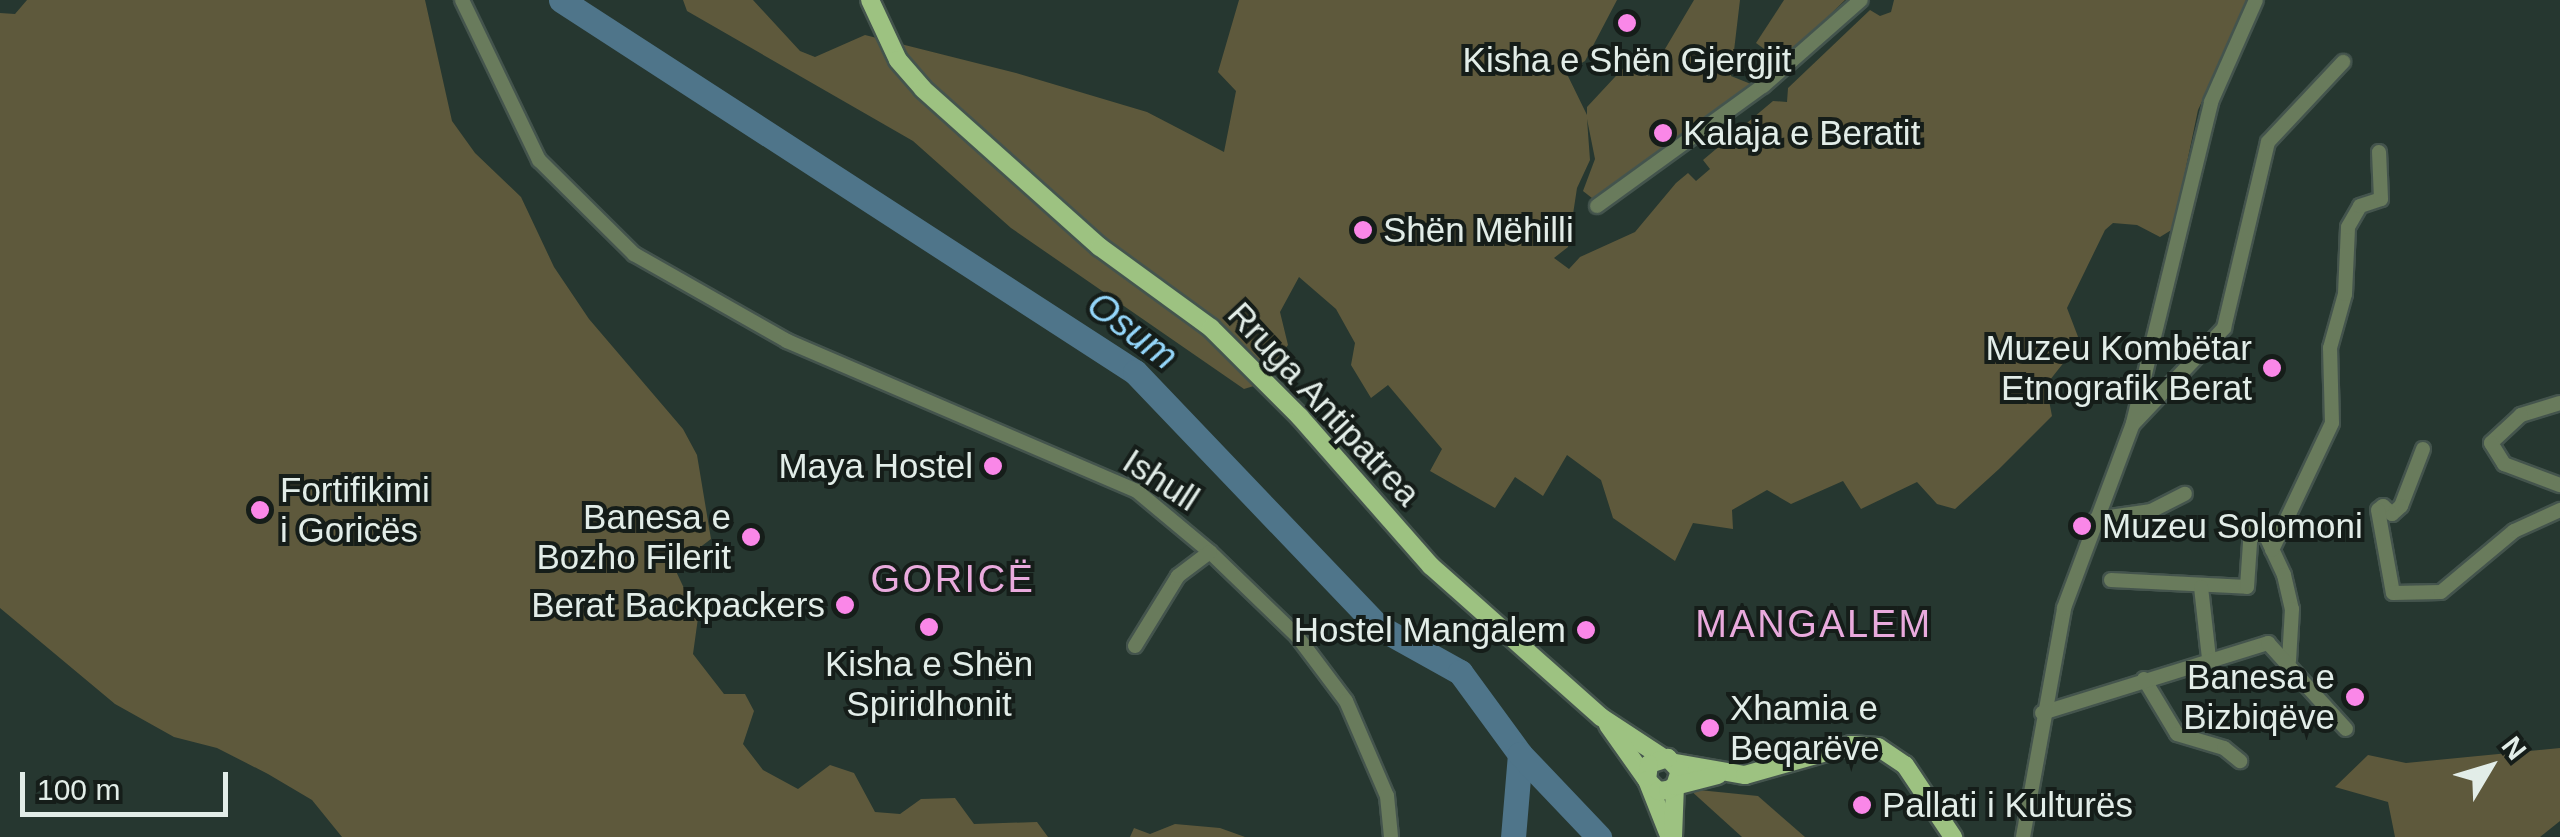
<!DOCTYPE html>
<meta charset="utf-8">
<style>
body{margin:0}
#map{position:relative;width:2560px;height:837px;overflow:hidden;background:#263730;font-family:Arial,sans-serif}
div>[style]{position:absolute}
[style*='--x']{left:calc(var(--x)*1px);top:calc(var(--y)*1px);width:calc(var(--w)*1px);rotate:calc(var(--a)*1deg)}
.green>*{inset:0;background:#5e593c}
.river>*{height:25px;margin:-12.5px;padding:0 12.5px;transform-origin:12.5px;border-radius:12.5px;background:#4f758a}
.roads{filter:drop-shadow(2px 0 #44544d) drop-shadow(-2px 0 #44544d) drop-shadow(0 2px #44544d) drop-shadow(0 -2px #44544d)}
.minor>*{height:14px;margin:-7px;padding:0 7px;transform-origin:7px;border-radius:7px;background:#697b5c}
.major>*{height:18px;margin:-9px;padding:0 9px;transform-origin:9px;border-radius:9px;background:#9dc281}
.dots>*{width:28px;height:28px;translate:-50% -50%;box-sizing:border-box;border:5px solid #151d19;border-radius:50%}
span{translate:-50% -50%;white-space:nowrap;text-align:center;line-height:1.15;-webkit-text-stroke:8px #151d19;paint-order:stroke}
.poi-label{font-size:35px;color:#e2ede8}
.left{translate:0 -50%;text-align:left}
.right{translate:-100% -50%;text-align:right}
.street-label{font-size:35px;color:#e2ede8}
.water-label{font-size:38px;color:#94d6fa;font-style:italic}
.neighbourhood-label{font-size:38px;color:#e9aadd;letter-spacing:2.5px}
.north{position:absolute;left:2440px;top:717px;width:100px;height:100px;-webkit-text-stroke:8px #151d19;paint-order:stroke;rotate:52deg;font-size:28px;font-weight:700;line-height:40px;text-align:center;color:#e2ede8}
.north::after{content:'';display:block;margin:auto;width:35px;height:45px;background:#e2ede8;clip-path:polygon(50% 0,100% 100%,50% 72%,0 100%)}
.scale{position:absolute;left:20px;top:772px;width:208px;height:45px;box-sizing:border-box;border:5px solid #e2ede8;border-top:0;padding-left:12px;font-size:30px;line-height:35px;white-space:nowrap;color:#e2ede8;-webkit-text-stroke:8px #151d19;paint-order:stroke}
</style>
<div id="map">
<div class="green">
<i style="clip-path:polygon(27px 0,425px 0,452px 121px,475px 153px,521px 197px,554px 267px,589px 319px,683px 429px,697px 455px,711px 539px,674px 567px,698px 618px,693px 654px,724px 694px,745px 694px,754px 711px,743px 744px,763px 770px,798px 789px,830px 765px,854px 773px,875px 812px,900px 814px,921px 799px,955px 798px,974px 824px,1037px 822px,1048px 837px,342px 837px,312px 800px,268px 774px,217px 748px,174px 737px,115px 704px,0 608px,0 13px,15px 14px)"></i>
<i style="clip-path:polygon(683px 0,753px 0,800px 51px,815px 57px,865px 35px,1016px 73px,1147px 112px,1224px 152px,1236px 91px,1218px 72px,1239px 0,1617px 0,1585px 61px,1566px 72px,1587px 115px,1587px 107px,1628px 63px,1649px 76px,1694px 0,1740px 0,1731px 76px,1756px 86px,1597px 202px,1583px 191px,1595px 159px,1587px 119px,1590px 160px,1577px 188px,1568px 247px,1554px 258px,1569px 269px,1580px 257px,1635px 232px,1676px 183px,1688px 173px,1696px 181px,1710px 169px,1703px 160px,1773px 101px,1787px 102px,1788px 88px,1870px 10px,1880px 16px,1891px 12px,1894px 0,2249px 0,2198px 110px,2173px 229px,2160px 237px,2137px 225px,2113px 223px,2105px 230px,2067px 308px,2080px 342px,2046px 385px,2052px 416px,1999px 469px,1955px 509px,1937px 504px,1917px 482px,1861px 509px,1843px 481px,1791px 504px,1767px 490px,1732px 510px,1733px 529px,1693px 523px,1675px 561px,1613px 518px,1601px 480px,1567px 455px,1543px 496px,1515px 477px,1495px 508px,1430px 471px,1442px 449px,1388px 385px,1371px 398px,1351px 365px,1355px 343px,1336px 309px,1299px 277px,1280px 312px,1288px 345px,1257px 385px,1244px 389px,1011px 228px,913px 141px,687px 11px)"></i>
<i style="clip-path:polygon(1784px 0,1845px 0,1782px 62px,1756px 43px)"></i>
<i style="clip-path:polygon(2560px 748px,2560px 821px,2540px 837px,2395px 837px,2388px 802px,2335px 787px,2368px 755px,2406px 763px)"></i>
<i style="clip-path:polygon(1689px 789px,1758px 796px,1805px 837px,1742px 837px)"></i>
<i style="clip-path:polygon(1175px 824px,1220px 828px,1245px 837px,1130px 837px,1134px 828px,1150px 834px)"></i>
</div>
<div class="river">
<i style="--x:561;--y:0;--w:684;--a:32.95"></i>
<i style="--x:1135;--y:372;--w:353;--a:46.3"></i>
<i style="--x:1379;--y:627;--w:93;--a:29.1"></i>
<i style="--x:1460;--y:672;--w:102;--a:53.8"></i>
<i style="--x:1520;--y:754;--w:83;--a:94.8"></i>
<i style="--x:1520;--y:754;--w:115;--a:46.4"></i>
</div>
<div class="roads">
<div class="minor">
<i style="--x:462;--y:0;--w:178;--a:64.3"></i>
<i style="--x:539;--y:160;--w:134;--a:44.7"></i>
<i style="--x:634;--y:254;--w:176;--a:29.6"></i>
<i style="--x:787;--y:341;--w:381;--a:23.2"></i>
<i style="--x:1137;--y:491;--w:95;--a:39.9"></i>
<i style="--x:1210;--y:552;--w:121;--a:44"></i>
<i style="--x:1297;--y:636;--w:81;--a:53"></i>
<i style="--x:1346;--y:701;--w:103;--a:66.7"></i>
<i style="--x:1387;--y:796;--w:41;--a:84.4"></i>
<i style="--x:1597;--y:206;--w:205;--a:-35.9"></i>
<i style="--x:1763;--y:86;--w:130;--a:-41.3"></i>
<i style="--x:2560;--y:403;--w:41;--a:162.9"></i>
<i style="--x:2521;--y:415;--w:41;--a:137"></i>
<i style="--x:2491;--y:443;--w:25;--a:58"></i>
<i style="--x:2504;--y:464;--w:60;--a:20.6"></i>
<i style="--x:2134;--y:423;--w:131;--a:-46.5"></i>
<i style="--x:2224;--y:328;--w:191;--a:-76.7"></i>
<i style="--x:2268;--y:142;--w:110;--a:-46.8"></i>
<i style="--x:2423;--y:449;--w:61;--a:111.1"></i>
<i style="--x:2401;--y:506;--w:12;--a:138"></i>
<i style="--x:2392;--y:514;--w:12;--a:-138"></i>
<i style="--x:2383;--y:506;--w:6;--a:141"></i>
<i style="--x:2378;--y:510;--w:84;--a:79.8"></i>
<i style="--x:2393;--y:593;--w:48;--a:-1.2"></i>
<i style="--x:2441;--y:592;--w:95;--a:-39.9"></i>
<i style="--x:2514;--y:531;--w:51;--a:-24.5"></i>
<i style="--x:2096;--y:519;--w:56;--a:-8.3"></i>
<i style="--x:2151;--y:511;--w:38;--a:-27"></i>
<i style="--x:2251;--y:534;--w:15;--a:8"></i>
<i style="--x:2266;--y:536;--w:43;--a:65.2"></i>
<i style="--x:2284;--y:575;--w:35;--a:77"></i>
<i style="--x:2292;--y:609;--w:52;--a:93.3"></i>
<i style="--x:2272;--y:550;--w:140;--a:-64.7"></i>
<i style="--x:2332;--y:423;--w:75;--a:-91.5"></i>
<i style="--x:2330;--y:348;--w:56;--a:-74.5"></i>
<i style="--x:2345;--y:294;--w:67;--a:-87.4"></i>
<i style="--x:2348;--y:227;--w:24;--a:-60"></i>
<i style="--x:2360;--y:206;--w:22;--a:-18"></i>
<i style="--x:2381;--y:199;--w:47;--a:-92.4"></i>
<i style="--x:2111;--y:580;--w:136;--a:2.9"></i>
<i style="--x:2247;--y:587;--w:59;--a:-86.1"></i>
<i style="--x:2201;--y:587;--w:71;--a:83.6"></i>
<i style="--x:1135;--y:646;--w:82;--a:-58.4"></i>
<i style="--x:1178;--y:576;--w:40;--a:-37"></i>
<i style="--x:2144;--y:679;--w:64;--a:59"></i>
<i style="--x:2177;--y:734;--w:49;--a:16.6"></i>
<i style="--x:2224;--y:748;--w:21;--a:39"></i>
<i style="--x:2042;--y:713;--w:237;--a:-17.2"></i>
<i style="--x:2268;--y:643;--w:116;--a:47.8"></i>
<i style="--x:2023;--y:837;--w:233;--a:-79.8"></i>
<i style="--x:2064;--y:608;--w:197;--a:-69.5"></i>
<i style="--x:2133;--y:423;--w:330;--a:-76.3"></i>
<i style="--x:2211;--y:102;--w:111;--a:-66.2"></i>
</div>
<div class="major">
<i style="--x:870;--y:0;--w:66;--a:65"></i>
<i style="--x:898;--y:60;--w:38;--a:49"></i>
<i style="--x:923;--y:89;--w:237;--a:41.8"></i>
<i style="--x:1100;--y:247;--w:137;--a:36.1"></i>
<i style="--x:1211;--y:328;--w:126;--a:45"></i>
<i style="--x:1300;--y:417;--w:198;--a:48.7"></i>
<i style="--x:1431;--y:566;--w:227;--a:41.6"></i>
<i style="--x:1601;--y:717;--w:73;--a:33.3"></i>
<i style="--x:1608;--y:725;--w:67;--a:54.7"></i>
<i style="--x:1647;--y:780;--w:57;--a:68.4"></i>
<i style="--x:1676;--y:763;--w:70;--a:9.9"></i>
<i style="--x:1745;--y:775;--w:110;--a:-15.8"></i>
<i style="--x:1851;--y:745;--w:27;--a:4"></i>
<i style="--x:1878;--y:747;--w:32;--a:34"></i>
<i style="--x:1905;--y:765;--w:87;--a:56.3"></i>
<i style="--x:1673;--y:837;--w:51;--a:-87.8"></i>
<i style="--x:1675;--y:786;--w:16;--a:-72"></i>
<i style="--x:1680;--y:771;--w:18;--a:-133"></i>
<i style="--x:1668;--y:758;--w:20;--a:162"></i>
<i style="--x:1649;--y:764;--w:16;--a:97"></i>
<i style="--x:1647;--y:780;--w:16;--a:45"></i>
<i style="--x:1658;--y:791;--w:10;--a:-6"></i>
<i style="--x:1668;--y:790;--w:8;--a:-30"></i>
<i style="--x:1675;--y:786;--w:44;--a:-14.3"></i>
</div>
</div>
<div class="dots">
<i style="left:1627px;top:23px;background:#fa87e8"></i>
<i style="left:1663px;top:133px;background:#fa87e8"></i>
<i style="left:1363px;top:230px;background:#fa87e8"></i>
<i style="left:2272px;top:368px;background:#fa87e8"></i>
<i style="left:993px;top:466px;background:#fa87e8"></i>
<i style="left:260px;top:510px;background:#fa87e8"></i>
<i style="left:2082px;top:526px;background:#fa87e8"></i>
<i style="left:751px;top:537px;background:#fa87e8"></i>
<i style="left:845px;top:605px;background:#fa87e8"></i>
<i style="left:929px;top:627px;background:#fa87e8"></i>
<i style="left:1586px;top:630px;background:#fa87e8"></i>
<i style="left:2355px;top:697px;background:#fa87e8"></i>
<i style="left:1710px;top:728px;background:#fa87e8"></i>
<i style="left:1862px;top:805px;background:#fa87e8"></i>
</div>
<div class="poi-label">
<span style="left:1627px;top:60px">Kisha e Shën Gjergjit</span>
<span class="left" style="left:1683px;top:133px">Kalaja e Beratit</span>
<span class="left" style="left:1383px;top:230px">Shën Mëhilli</span>
<span class="right" style="left:2252px;top:368px">Muzeu Kombëtar<br>Etnografik Berat</span>
<span class="right" style="left:973px;top:466px">Maya Hostel</span>
<span class="left" style="left:280px;top:510px">Fortifikimi<br>i Goricës</span>
<span class="right" style="left:731px;top:537px">Banesa e<br>Bozho Filerit</span>
<span class="left" style="left:2102px;top:526px">Muzeu Solomoni</span>
<span class="right" style="left:825px;top:605px">Berat Backpackers</span>
<span class="right" style="left:1566px;top:630px">Hostel Mangalem</span>
<span style="left:929px;top:684px">Kisha e Shën<br>Spiridhonit</span>
<span class="right" style="left:2335px;top:697px">Banesa e<br>Bizbiqëve</span>
<span class="left" style="left:1730px;top:728px">Xhamia e<br>Beqarëve</span>
<span class="left" style="left:1882px;top:805px">Pallati i Kulturës</span>
</div>
<div class="street-label">
<span style="left:1324px;top:404px;rotate:47deg">Rruga Antipatrea</span>
<span style="left:1161px;top:480px;rotate:33deg">Ishull</span>
</div>
<div class="water-label">
<span style="left:1132px;top:331px;rotate:37deg">Osum</span>
</div>
<div class="neighbourhood-label">
<span style="left:953px;top:580px">GORICË</span>
<span style="left:1814px;top:625px">MANGALEM</span>
</div>
<div class="north">N</div>
<div class="scale">100 m</div>
</div>
